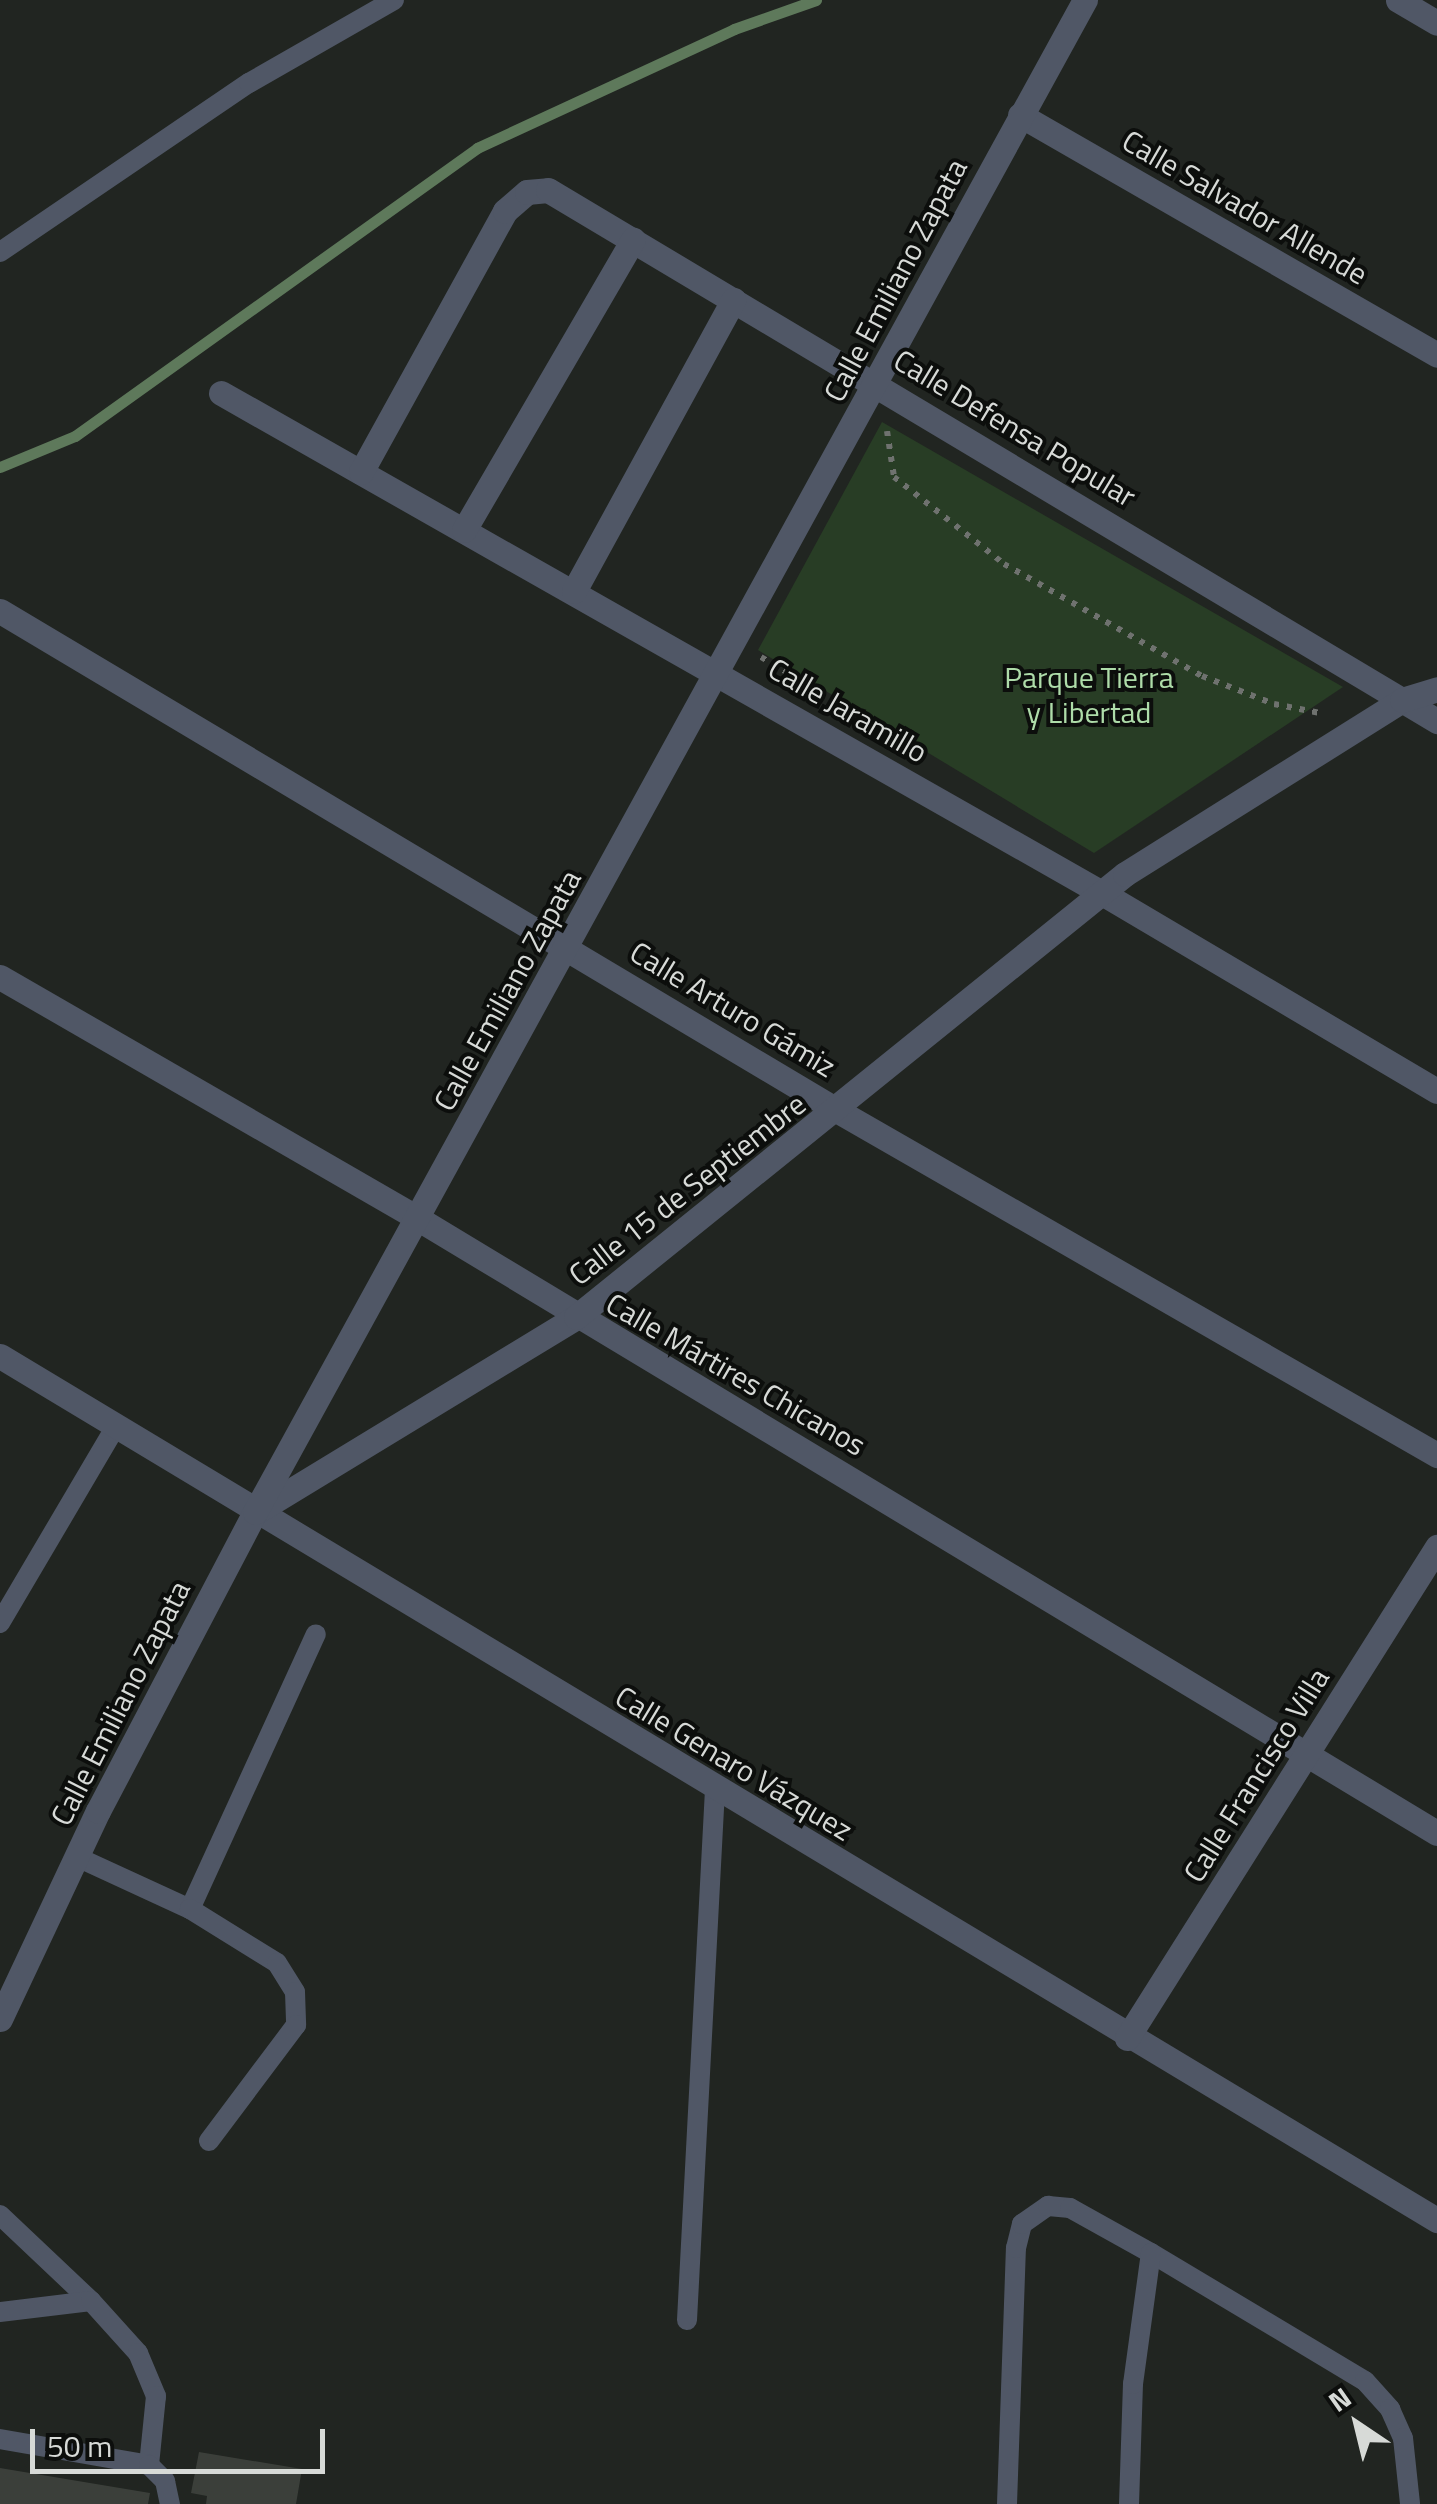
<!DOCTYPE html>
<meta charset="utf-8">
<style>
body{margin:0}
#map{position:relative;width:1437px;height:2504px;overflow:hidden;background:#212521;font-family:"Titillium Web",sans-serif}
div>[style]{position:absolute}
[style*='--x']{left:calc(var(--x)*1px);top:calc(var(--y)*1px);width:calc(var(--w)*1px);rotate:calc(var(--a)*1deg)}
.green>*{inset:0;background:#283d25}
.stream>*{height:11px;margin:-5.5px;padding:0 5.5px;transform-origin:5.5px;border-radius:5.5px;background:#5e795b}
.building>*{inset:0;background:#3b3f3a}
.path>*{height:6px;margin-top:-3px;transform-origin:0;background:repeating-linear-gradient(90deg,#6f726f 0 5px,transparent 0 13px)}
.lane>*{height:20px;margin:-10px;padding:0 10px;transform-origin:10px;border-radius:10px;background:#505766}
.street>*{height:25px;margin:-12.5px;padding:0 12.5px;transform-origin:12.5px;border-radius:12.5px;background:#505766}
span{translate:-50% -50%;white-space:nowrap;text-align:center;line-height:1.15;-webkit-text-stroke:8px #0c0e0c;paint-order:stroke}
.street-label{font-size:30px;color:#d7dad7}
.park-label{font-size:30px;color:#aedca9}
.north{position:absolute;left:1307px;top:2374px;width:100px;height:100px;-webkit-text-stroke:8px #0c0e0c;paint-order:stroke;rotate:325deg;font-size:28px;font-weight:700;line-height:40px;text-align:center;color:#d7dad7}
.north::after{content:'';display:block;margin:auto;width:35px;height:45px;background:#d7dad7;clip-path:polygon(50% 0,100% 100%,50% 72%,0 100%)}
.scale{position:absolute;left:30px;top:2429px;width:295px;height:45px;box-sizing:border-box;border:5px solid #d7dad7;border-top:0;padding-left:12px;font-size:30px;line-height:35px;white-space:nowrap;color:#d7dad7;-webkit-text-stroke:8px #0c0e0c;paint-order:stroke}
</style>
<div id="map">
<div class="green">
<i style="clip-path:polygon(882px 422px,1343px 687px,1094px 853px,758px 650px)"></i>
</div>
<div class="stream">
<i style="--x:0;--y:467;--w:81;--a:-22.5"></i>
<i style="--x:75;--y:436;--w:495;--a:-35.6"></i>
<i style="--x:477;--y:148;--w:283;--a:-24.8"></i>
<i style="--x:734;--y:29;--w:87;--a:-19.5"></i>
</div>
<div class="building">
<i style="clip-path:polygon(199px 2452px,302px 2469px,296px 2504px,206px 2504px,207px 2496px,191px 2493px)"></i>
<i style="clip-path:polygon(0 2468px,150px 2493px,148px 2504px,0 2504px)"></i>
</div>
<div class="path">
<i style="--x:887;--y:431;--w:47;--a:81.3"></i>
<i style="--x:894;--y:477;--w:140;--a:38.3"></i>
<i style="--x:1004;--y:564;--w:227;--a:29.5"></i>
<i style="--x:1202;--y:676;--w:77;--a:21.3"></i>
<i style="--x:1274;--y:704;--w:47;--a:11.1"></i>
<i style="--x:761;--y:657;--w:63;--a:30.7"></i>
</div>
<div class="lane">
<i style="--x:0;--y:252;--w:301;--a:-34.2"></i>
<i style="--x:249;--y:83;--w:167;--a:-29.8"></i>
<i style="--x:0;--y:1623;--w:226;--a:-59.5"></i>
<i style="--x:77;--y:1857;--w:124;--a:24.7"></i>
<i style="--x:190;--y:1909;--w:302;--a:-65.4"></i>
<i style="--x:190;--y:1909;--w:102;--a:31.8"></i>
<i style="--x:277;--y:1963;--w:34;--a:58"></i>
<i style="--x:295;--y:1992;--w:33;--a:88"></i>
<i style="--x:296;--y:2025;--w:145;--a:126.9"></i>
<i style="--x:0;--y:2215;--w:125;--a:43.4"></i>
<i style="--x:91;--y:2301;--w:92;--a:173.1"></i>
<i style="--x:91;--y:2301;--w:70;--a:47.9"></i>
<i style="--x:138;--y:2353;--w:47;--a:67.3"></i>
<i style="--x:156;--y:2396;--w:69;--a:95.8"></i>
<i style="--x:687;--y:2320;--w:531;--a:-86.98"></i>
<i style="--x:0;--y:2439;--w:151;--a:9.9"></i>
<i style="--x:149;--y:2465;--w:23;--a:45"></i>
<i style="--x:165;--y:2481;--w:24;--a:78"></i>
<i style="--x:1007;--y:2504;--w:256;--a:-88"></i>
<i style="--x:1016;--y:2248;--w:25;--a:-76"></i>
<i style="--x:1022;--y:2224;--w:32;--a:-35"></i>
<i style="--x:1048;--y:2206;--w:22;--a:5"></i>
<i style="--x:1070;--y:2208;--w:93;--a:29.1"></i>
<i style="--x:1151;--y:2253;--w:249;--a:30.9"></i>
<i style="--x:1365;--y:2381;--w:38;--a:48"></i>
<i style="--x:1390;--y:2409;--w:32;--a:66"></i>
<i style="--x:1403;--y:2438;--w:66;--a:83.9"></i>
<i style="--x:1129;--y:2504;--w:120;--a:-88.1"></i>
<i style="--x:1133;--y:2384;--w:132;--a:-82.2"></i>
</div>
<div class="street">
<i style="--x:1398;--y:0;--w:45;--a:30.5"></i>
<i style="--x:1020;--y:115;--w:481;--a:29.9"></i>
<i style="--x:221;--y:393;--w:1013;--a:29.58"></i>
<i style="--x:1102;--y:893;--w:389;--a:30.6"></i>
<i style="--x:361;--y:472;--w:298;--a:-61.1"></i>
<i style="--x:505;--y:211;--w:29;--a:-41"></i>
<i style="--x:527;--y:192;--w:21;--a:-5"></i>
<i style="--x:548;--y:190;--w:1036;--a:30.85"></i>
<i style="--x:464;--y:530;--w:336;--a:-59.8"></i>
<i style="--x:574;--y:591;--w:332;--a:-61.3"></i>
<i style="--x:0;--y:611;--w:976;--a:30.82"></i>
<i style="--x:838;--y:1111;--w:691;--a:29.87"></i>
<i style="--x:0;--y:977;--w:482;--a:30"></i>
<i style="--x:417;--y:1218;--w:1191;--a:31.09"></i>
<i style="--x:0;--y:1356;--w:1677;--a:31.02"></i>
<i style="--x:259;--y:1510;--w:371;--a:-31.3"></i>
<i style="--x:576;--y:1317;--w:705;--a:-38.9"></i>
<i style="--x:1125;--y:874;--w:327;--a:-32.1"></i>
<i style="--x:1402;--y:700;--w:37;--a:-17"></i>
<i style="--x:0;--y:2019;--w:230;--a:-64.8"></i>
<i style="--x:98;--y:1811;--w:338;--a:-62.3"></i>
<i style="--x:255;--y:1512;--w:1725;--a:-61.24"></i>
<i style="--x:1127;--y:2038;--w:581;--a:-57.73"></i>
</div>
<div class="street-label">
<span style="left:1245px;top:207px;rotate:30deg">Calle Salvador Allende</span>
<span style="left:895px;top:280px;rotate:-62deg">Calle Emiliano Zapata</span>
<span style="left:1015px;top:428px;rotate:31deg">Calle Defensa Popular</span>
<span style="left:848px;top:710px;rotate:30deg">Calle Jaramillo</span>
<span style="left:507px;top:990px;rotate:-61deg">Calle Emiliano Zapata</span>
<span style="left:733px;top:1009px;rotate:31deg">Calle Arturo Gámiz</span>
<span style="left:687px;top:1189px;rotate:-38deg">Calle 15 de Septiembre</span>
<span style="left:736px;top:1374px;rotate:30deg">Calle Mártires Chicanos</span>
<span style="left:120px;top:1703px;rotate:-63deg">Calle Emiliano Zapata</span>
<span style="left:734px;top:1763px;rotate:31deg">Calle Genaro Vázquez</span>
<span style="left:1256px;top:1775px;rotate:-58deg">Calle Francisco Villa</span>
</div>
<div class="park-label">
<span style="left:1089px;top:694px">Parque Tierra<br>y Libertad</span>
</div>
<div class="north">N</div>
<div class="scale">50 m</div>
</div>
